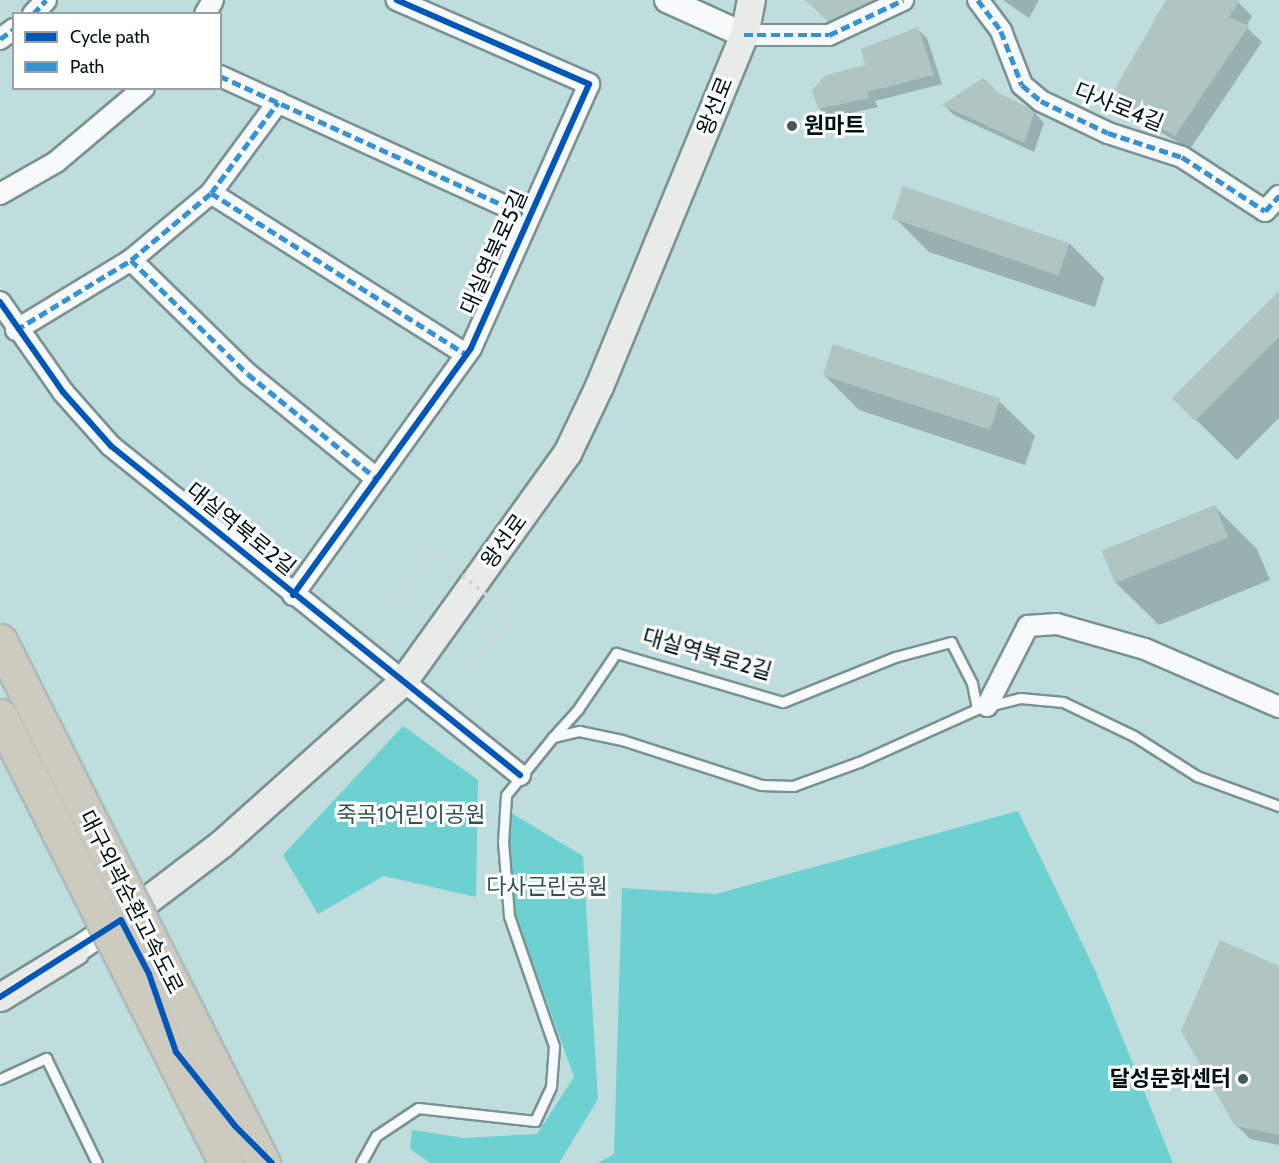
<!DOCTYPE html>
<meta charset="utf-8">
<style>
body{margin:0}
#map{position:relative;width:1279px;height:1163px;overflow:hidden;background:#c0dddd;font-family:Cabin,"Noto Sans KR",sans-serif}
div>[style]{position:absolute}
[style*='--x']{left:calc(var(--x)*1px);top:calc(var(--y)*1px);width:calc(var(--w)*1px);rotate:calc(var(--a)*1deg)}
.green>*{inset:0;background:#6dd0d1}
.shadow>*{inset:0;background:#0003}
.building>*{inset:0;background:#aec5c2;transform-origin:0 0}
.path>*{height:4px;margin-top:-2px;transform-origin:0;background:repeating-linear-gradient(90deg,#cdd5d5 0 4.5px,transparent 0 9px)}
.roads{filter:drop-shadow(2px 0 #7b9292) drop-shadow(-2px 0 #7b9292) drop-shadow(0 2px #7b9292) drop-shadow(0 -2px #7b9292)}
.service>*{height:9px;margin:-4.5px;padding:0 4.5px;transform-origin:4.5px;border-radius:4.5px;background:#f6fafa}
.minor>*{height:20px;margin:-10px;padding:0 10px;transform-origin:10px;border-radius:10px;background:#f6fafa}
.tertiary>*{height:24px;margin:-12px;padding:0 12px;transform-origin:12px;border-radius:12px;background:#f6fafa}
.secondary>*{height:27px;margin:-13.5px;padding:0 13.5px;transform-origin:13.5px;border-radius:13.5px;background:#e9ebe9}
.path-bridge>*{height:4px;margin-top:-2px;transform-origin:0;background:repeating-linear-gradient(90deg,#cdd5d5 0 4.5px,transparent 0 9px)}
.bridges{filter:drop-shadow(2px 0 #adbbbb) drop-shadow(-2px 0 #adbbbb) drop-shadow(0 2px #adbbbb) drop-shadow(0 -2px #adbbbb)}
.motorway-bridge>*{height:33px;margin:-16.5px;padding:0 16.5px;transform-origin:16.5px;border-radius:16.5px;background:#cdcbc0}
.quiet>*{height:4.5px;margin-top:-2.25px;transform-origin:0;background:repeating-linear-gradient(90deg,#3692d3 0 9px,transparent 0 13.5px)}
.cycleway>*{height:6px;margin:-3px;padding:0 3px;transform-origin:3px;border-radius:3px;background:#0057b8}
.dots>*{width:16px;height:16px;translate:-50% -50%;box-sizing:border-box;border:3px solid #fff;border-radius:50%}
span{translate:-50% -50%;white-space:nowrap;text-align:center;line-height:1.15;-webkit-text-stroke:6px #fff;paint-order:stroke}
.street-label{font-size:22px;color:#011313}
.poi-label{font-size:22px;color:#011313;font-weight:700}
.left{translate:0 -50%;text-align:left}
.right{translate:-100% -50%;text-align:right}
.park-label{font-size:22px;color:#345253}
.legend{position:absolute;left:12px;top:12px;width:210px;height:78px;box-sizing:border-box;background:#fff;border:2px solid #99a1a1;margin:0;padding:8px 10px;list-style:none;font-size:18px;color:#011313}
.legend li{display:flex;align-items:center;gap:12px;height:30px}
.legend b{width:30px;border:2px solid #99a1a1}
</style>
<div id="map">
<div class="green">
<i style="clip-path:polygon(403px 726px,478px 780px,476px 897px,384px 876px,318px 914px,283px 855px)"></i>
<i style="clip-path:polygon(508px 811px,583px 856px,598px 1099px,559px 1163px,430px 1163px,410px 1149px,412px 1130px,464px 1138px,537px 1134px,574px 1077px,510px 899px)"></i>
<i style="clip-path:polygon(1018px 811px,1095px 970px,1173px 1163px,598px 1163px,614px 1154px,622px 888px,716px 894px)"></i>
</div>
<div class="shadow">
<i style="clip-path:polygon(810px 0,912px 0,843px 34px)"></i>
<i style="clip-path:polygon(1003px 0,1039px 0,1029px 18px)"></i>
<i style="clip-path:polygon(1168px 0,1236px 0,1252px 16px,1246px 27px,1262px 42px,1190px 149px,1125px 112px,1111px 98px)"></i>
<i style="clip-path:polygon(917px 29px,927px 38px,942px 84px,875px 101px,878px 107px,828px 118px,819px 108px,866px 66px)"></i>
<i style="clip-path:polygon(998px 95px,1034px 112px,1044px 123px,1034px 152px,954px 115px,944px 105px)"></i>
<i style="clip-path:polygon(894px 217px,1069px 243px,1104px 278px,1095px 307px,929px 252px)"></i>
<i style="clip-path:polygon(1279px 293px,1279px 418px,1237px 460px,1174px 398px)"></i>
<i style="clip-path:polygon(824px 375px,999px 401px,1035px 436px,1025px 465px,859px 410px)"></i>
<i style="clip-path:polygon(1214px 506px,1257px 549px,1270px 580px,1159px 625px,1116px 583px,1104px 552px)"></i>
<i style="clip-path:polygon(1279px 967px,1279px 1145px,1250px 1139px,1236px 1125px)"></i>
</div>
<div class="building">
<i style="clip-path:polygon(805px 0,875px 0,829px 22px)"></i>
<i style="clip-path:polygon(1166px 0,1240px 0,1229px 17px,1249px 26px,1175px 136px,1109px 99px)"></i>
<i style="clip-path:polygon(918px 27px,934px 75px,867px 92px,870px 98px,818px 109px,812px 90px,826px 75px,865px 65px,861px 49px)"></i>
<i style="clip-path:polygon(983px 78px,999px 93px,1035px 111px,1024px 143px,942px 105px)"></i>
<i style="left:903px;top:186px;width:176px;height:34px;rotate:19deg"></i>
<i style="clip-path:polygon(1279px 291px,1279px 337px,1195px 421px,1172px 398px)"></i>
<i style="left:833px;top:344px;width:176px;height:33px;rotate:18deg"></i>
<i style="left:1215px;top:505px;width:35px;height:122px;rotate:68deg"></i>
<i style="clip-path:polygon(1220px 940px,1279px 966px,1279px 1135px,1235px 1126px,1181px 1031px)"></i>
</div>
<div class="path">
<i style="--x:393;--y:609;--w:69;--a:-53.8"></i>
<i style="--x:473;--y:669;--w:67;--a:-54.2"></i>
</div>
<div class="roads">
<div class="service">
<i style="--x:553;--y:737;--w:38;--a:-48"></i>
<i style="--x:578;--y:709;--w:68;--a:-55.8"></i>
<i style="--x:616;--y:653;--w:174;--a:16.4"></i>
<i style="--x:783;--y:702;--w:121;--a:-21.9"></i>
<i style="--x:895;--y:657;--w:58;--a:-15"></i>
<i style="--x:951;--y:642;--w:46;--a:62.9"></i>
<i style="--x:972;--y:683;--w:26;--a:79"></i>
<i style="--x:140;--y:956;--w:32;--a:66"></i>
<i style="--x:0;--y:1079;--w:51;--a:-24.5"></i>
<i style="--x:46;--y:1058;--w:117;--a:64.1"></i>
<i style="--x:361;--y:1163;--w:31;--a:-61"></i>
<i style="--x:376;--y:1136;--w:50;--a:-33.7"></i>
<i style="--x:418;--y:1108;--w:118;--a:6.3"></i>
<i style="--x:535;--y:1121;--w:38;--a:-65"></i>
<i style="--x:551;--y:1086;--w:40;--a:-85.7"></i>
<i style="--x:554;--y:1046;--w:138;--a:-109.1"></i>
<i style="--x:509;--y:916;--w:74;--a:-94.6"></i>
<i style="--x:503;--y:842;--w:47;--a:-86.3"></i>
<i style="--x:506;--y:795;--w:75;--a:-51"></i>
<i style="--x:553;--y:737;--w:27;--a:-13"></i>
<i style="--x:579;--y:731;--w:44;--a:11.8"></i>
<i style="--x:622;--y:740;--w:146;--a:17.9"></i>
<i style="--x:761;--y:785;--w:32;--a:2"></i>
<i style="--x:793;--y:786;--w:70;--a:-20"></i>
<i style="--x:859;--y:762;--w:129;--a:-24.2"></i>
<i style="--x:977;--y:709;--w:44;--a:-14.3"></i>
<i style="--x:1020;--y:698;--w:43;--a:5.3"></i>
<i style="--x:1063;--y:702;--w:79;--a:25.6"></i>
<i style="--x:1134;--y:736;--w:75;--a:32.4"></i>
<i style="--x:1197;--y:776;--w:87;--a:20.1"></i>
</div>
<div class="minor">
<i style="--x:978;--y:0;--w:39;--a:53"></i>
<i style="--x:1001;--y:31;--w:58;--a:68.7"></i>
<i style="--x:1022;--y:85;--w:25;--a:40"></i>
<i style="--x:1041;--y:101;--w:74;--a:25.5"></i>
<i style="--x:1108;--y:133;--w:78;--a:18"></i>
<i style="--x:1182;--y:157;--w:99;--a:33"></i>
<i style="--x:1265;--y:211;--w:21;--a:-47"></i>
<i style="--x:33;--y:14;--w:19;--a:-47"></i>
<i style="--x:205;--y:14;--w:16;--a:-60"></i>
<i style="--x:744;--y:35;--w:85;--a:0"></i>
<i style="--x:829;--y:35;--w:82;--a:-25.3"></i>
<i style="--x:0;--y:39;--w:17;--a:-36"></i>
<i style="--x:220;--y:76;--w:340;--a:24.5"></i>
<i style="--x:211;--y:193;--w:302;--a:32.3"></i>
<i style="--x:0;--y:194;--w:64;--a:-29.7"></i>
<i style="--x:56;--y:162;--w:115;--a:-40.1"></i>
<i style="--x:131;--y:260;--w:163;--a:44.3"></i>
<i style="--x:248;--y:374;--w:165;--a:39.1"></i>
<i style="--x:0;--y:302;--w:110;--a:55"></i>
<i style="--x:63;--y:392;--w:72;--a:48.4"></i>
<i style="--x:111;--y:446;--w:525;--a:38.81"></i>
<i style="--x:16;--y:330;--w:135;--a:-31.3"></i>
<i style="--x:131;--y:260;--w:104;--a:-39.9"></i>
<i style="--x:211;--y:193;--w:113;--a:-53.6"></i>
<i style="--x:293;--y:595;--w:304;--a:-54.2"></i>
<i style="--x:471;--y:348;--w:289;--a:-65.9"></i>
<i style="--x:589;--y:84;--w:210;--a:-156.4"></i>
<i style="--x:987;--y:706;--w:90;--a:-62.9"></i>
<i style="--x:1028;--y:626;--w:29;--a:-4"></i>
<i style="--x:1057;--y:624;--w:91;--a:15.9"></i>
<i style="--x:1145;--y:649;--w:146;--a:23.4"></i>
</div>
<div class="tertiary">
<i style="--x:667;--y:0;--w:85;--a:24.4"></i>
<i style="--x:75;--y:951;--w:54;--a:-33.7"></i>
</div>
<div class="secondary">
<i style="--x:121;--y:920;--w:126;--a:-37.2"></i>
<i style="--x:221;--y:844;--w:244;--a:-41.8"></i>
<i style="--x:403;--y:681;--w:281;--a:-54.3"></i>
<i style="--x:567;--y:453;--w:74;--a:-64.5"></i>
<i style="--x:599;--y:386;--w:380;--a:-67.6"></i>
<i style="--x:744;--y:35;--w:36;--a:-79"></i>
<i style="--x:0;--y:997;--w:88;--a:-31.5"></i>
</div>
</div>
<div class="path-bridge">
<i style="--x:434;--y:553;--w:100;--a:38.5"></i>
</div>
<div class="bridges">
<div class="motorway-bridge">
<i style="--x:0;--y:641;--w:585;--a:63.26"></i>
<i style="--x:0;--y:716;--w:501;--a:63.18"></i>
</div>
</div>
<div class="quiet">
<i style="--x:978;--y:0;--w:39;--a:53"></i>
<i style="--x:1001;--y:31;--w:58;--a:68.7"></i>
<i style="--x:1022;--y:85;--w:25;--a:40"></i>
<i style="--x:1041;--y:101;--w:74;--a:25.5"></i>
<i style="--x:1108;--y:133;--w:78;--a:18"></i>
<i style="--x:1182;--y:157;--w:99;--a:33"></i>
<i style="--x:1265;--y:211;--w:21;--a:-47"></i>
<i style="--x:33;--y:14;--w:19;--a:-47"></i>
<i style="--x:744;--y:35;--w:85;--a:0"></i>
<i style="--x:829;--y:35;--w:82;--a:-25.3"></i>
<i style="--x:0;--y:39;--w:17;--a:-36"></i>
<i style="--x:220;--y:76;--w:340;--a:24.5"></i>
<i style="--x:211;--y:193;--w:302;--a:32.3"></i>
<i style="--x:131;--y:260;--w:163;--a:44.3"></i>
<i style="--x:248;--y:374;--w:165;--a:39.1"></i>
<i style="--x:16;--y:330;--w:135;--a:-31.3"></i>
<i style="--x:131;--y:260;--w:104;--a:-39.9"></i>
<i style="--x:211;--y:193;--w:113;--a:-53.6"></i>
</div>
<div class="cycleway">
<i style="--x:0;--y:302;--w:110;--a:55"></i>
<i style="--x:63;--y:392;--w:72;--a:48.4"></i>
<i style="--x:111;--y:446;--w:525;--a:38.81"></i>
<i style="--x:293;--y:595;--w:304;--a:-54.2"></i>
<i style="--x:471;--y:348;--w:289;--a:-65.9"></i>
<i style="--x:589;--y:84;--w:210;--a:-156.4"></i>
<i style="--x:0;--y:997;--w:143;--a:-32.5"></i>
<i style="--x:121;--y:920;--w:61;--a:62.6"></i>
<i style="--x:149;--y:974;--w:83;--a:70.9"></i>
<i style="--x:176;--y:1052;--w:95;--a:51.4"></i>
<i style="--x:235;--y:1126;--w:52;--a:45"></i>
</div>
<div class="dots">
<i style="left:792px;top:126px;background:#445a5a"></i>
<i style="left:1243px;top:1079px;background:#445a5a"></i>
</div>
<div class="street-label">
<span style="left:715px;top:106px;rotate:-68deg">왕선로</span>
<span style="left:1119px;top:107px;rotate:22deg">다사로4길</span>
<span style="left:494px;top:252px;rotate:-66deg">대실역북로5길</span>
<span style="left:241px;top:529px;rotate:39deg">대실역북로2길</span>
<span style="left:504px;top:541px;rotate:-54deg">왕선로</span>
<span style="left:707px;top:654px;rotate:16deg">대실역북로2길</span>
<span style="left:131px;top:902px;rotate:63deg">대구외곽순환고속도로</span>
</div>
<div class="poi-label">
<span class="left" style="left:804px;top:126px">원마트</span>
<span class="right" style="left:1231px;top:1079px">달성문화센터</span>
</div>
<div class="park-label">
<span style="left:411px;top:815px">죽곡1어린이공원</span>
<span style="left:547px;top:887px">다사근린공원</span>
</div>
<ul class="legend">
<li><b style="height:8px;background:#0057b8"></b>Cycle path</li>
<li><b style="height:8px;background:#3692d3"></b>Path</li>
</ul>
</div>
